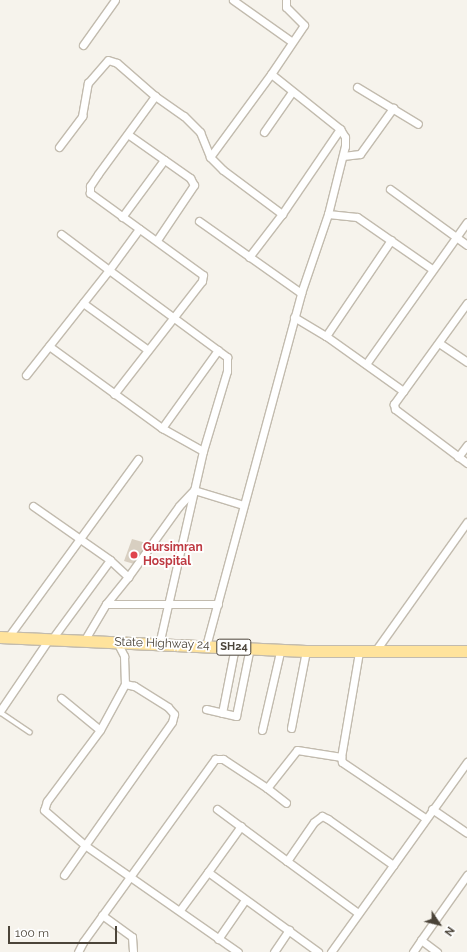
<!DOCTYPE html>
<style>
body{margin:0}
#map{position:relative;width:467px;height:952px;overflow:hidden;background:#f6f3ec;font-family:Raleway,sans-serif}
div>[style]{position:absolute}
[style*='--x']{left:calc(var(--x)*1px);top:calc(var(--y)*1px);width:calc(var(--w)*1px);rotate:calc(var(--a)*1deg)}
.building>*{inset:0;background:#d8cfc1}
.roads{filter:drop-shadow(1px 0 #c2bbae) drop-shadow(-1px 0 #c2bbae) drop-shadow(0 1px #c2bbae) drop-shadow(0 -1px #c2bbae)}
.service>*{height:3.5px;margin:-1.75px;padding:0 1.75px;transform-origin:1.75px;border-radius:1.75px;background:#fff}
.minor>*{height:7px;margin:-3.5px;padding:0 3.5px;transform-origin:3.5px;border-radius:3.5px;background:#fff}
.primary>*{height:11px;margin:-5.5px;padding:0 5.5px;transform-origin:5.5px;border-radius:5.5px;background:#ffe39c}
.dots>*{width:11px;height:11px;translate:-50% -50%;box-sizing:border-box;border:2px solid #fff;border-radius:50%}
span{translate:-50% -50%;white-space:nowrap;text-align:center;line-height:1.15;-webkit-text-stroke:3.5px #fff;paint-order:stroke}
.shield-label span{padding:1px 3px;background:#fff;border:1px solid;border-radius:3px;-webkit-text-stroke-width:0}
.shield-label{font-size:11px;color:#4b4439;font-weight:700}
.health-label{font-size:12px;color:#be3a42;font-weight:700}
.left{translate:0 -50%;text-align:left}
.street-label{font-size:12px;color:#4b4439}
.north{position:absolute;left:419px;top:904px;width:40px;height:40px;-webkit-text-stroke:3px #fff;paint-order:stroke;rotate:125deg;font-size:11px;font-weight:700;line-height:16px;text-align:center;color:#4b4439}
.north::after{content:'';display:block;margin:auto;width:14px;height:18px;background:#4b4439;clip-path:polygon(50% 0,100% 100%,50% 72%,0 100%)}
.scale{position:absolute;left:8px;top:926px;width:109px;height:18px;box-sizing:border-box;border:2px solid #4b4439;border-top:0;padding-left:5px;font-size:12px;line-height:14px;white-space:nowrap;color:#4b4439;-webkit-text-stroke:3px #fff;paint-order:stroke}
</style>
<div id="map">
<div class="building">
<i style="clip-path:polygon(132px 539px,146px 543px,144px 552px,134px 564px,124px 561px)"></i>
</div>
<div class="roads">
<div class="service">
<i style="--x:0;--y:712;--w:36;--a:34"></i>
</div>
<div class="minor">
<i style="--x:233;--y:0;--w:72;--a:35.4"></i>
<i style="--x:83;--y:45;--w:55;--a:-54.6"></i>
<i style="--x:357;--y:87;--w:71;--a:31.2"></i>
<i style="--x:264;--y:132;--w:49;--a:-55"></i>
<i style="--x:129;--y:135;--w:75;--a:35.2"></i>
<i style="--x:190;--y:178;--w:8;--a:60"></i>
<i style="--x:194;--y:185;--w:66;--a:123.9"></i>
<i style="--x:59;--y:147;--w:39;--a:-53"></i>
<i style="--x:82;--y:116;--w:34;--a:-80"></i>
<i style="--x:88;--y:83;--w:30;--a:-49"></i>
<i style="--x:108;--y:60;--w:9;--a:18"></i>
<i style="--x:117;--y:63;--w:50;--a:41"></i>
<i style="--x:343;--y:156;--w:17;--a:-7"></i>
<i style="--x:360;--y:154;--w:57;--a:-54.3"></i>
<i style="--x:210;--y:157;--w:103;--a:-53.7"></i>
<i style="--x:271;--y:74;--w:59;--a:-56"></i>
<i style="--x:304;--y:25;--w:25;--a:-135"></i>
<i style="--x:286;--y:7;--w:7;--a:-90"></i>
<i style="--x:390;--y:189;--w:95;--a:36"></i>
<i style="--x:328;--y:214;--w:29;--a:6"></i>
<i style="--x:357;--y:217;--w:91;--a:34.7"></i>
<i style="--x:122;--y:217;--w:71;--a:-53.6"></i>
<i style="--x:199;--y:221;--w:125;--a:35.2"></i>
<i style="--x:61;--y:234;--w:60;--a:36.9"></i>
<i style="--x:109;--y:270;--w:51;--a:-53.8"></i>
<i style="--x:249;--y:257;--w:54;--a:-52.5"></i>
<i style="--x:282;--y:214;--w:103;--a:-55.7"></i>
<i style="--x:83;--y:303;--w:80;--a:35.9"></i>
<i style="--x:467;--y:303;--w:125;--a:125.9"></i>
<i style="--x:394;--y:404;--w:5;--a:79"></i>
<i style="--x:395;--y:409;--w:90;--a:36.9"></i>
<i style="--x:294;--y:317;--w:37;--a:31"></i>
<i style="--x:326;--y:336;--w:95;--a:35.5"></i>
<i style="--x:326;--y:336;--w:116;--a:-55.9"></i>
<i style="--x:439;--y:343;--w:34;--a:34"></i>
<i style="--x:49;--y:346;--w:140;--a:36"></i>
<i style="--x:162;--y:428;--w:47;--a:29.3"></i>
<i style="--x:366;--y:364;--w:174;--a:-54.6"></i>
<i style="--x:26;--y:375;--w:134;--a:-51.7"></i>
<i style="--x:109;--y:270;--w:147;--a:36.4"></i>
<i style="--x:227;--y:357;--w:14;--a:90"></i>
<i style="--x:227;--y:371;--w:84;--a:106.7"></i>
<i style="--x:203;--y:451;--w:198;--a:102.8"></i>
<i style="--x:114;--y:394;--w:143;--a:-52.1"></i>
<i style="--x:202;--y:281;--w:6;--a:-81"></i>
<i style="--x:203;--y:275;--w:140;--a:-144"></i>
<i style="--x:90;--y:193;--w:7;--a:-90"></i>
<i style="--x:90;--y:186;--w:14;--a:-56"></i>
<i style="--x:98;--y:174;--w:97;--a:-53.8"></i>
<i style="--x:155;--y:96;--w:35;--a:35"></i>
<i style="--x:184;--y:116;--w:23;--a:45"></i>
<i style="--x:200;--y:132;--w:27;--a:68"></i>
<i style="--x:210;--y:157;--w:18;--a:45"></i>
<i style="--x:223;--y:170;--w:74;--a:36.7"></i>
<i style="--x:162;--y:428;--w:96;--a:-54.3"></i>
<i style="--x:458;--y:457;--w:15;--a:-53"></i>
<i style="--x:33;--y:506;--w:94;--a:35"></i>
<i style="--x:110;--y:560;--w:25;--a:43"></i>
<i style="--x:106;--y:604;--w:112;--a:0"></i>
<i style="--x:9;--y:636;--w:219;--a:-53.9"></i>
<i style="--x:52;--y:639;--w:98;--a:-53.7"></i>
<i style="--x:84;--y:641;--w:43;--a:-59.3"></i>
<i style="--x:106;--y:604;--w:35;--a:-51"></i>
<i style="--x:128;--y:577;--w:87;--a:-54.3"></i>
<i style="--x:179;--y:506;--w:22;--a:-47"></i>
<i style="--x:194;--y:490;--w:51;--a:17"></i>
<i style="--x:117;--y:642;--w:16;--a:63"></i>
<i style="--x:124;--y:656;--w:28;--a:88"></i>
<i style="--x:125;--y:684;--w:52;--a:118.5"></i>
<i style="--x:100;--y:730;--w:89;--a:126.7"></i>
<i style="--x:47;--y:801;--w:9;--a:108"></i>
<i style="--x:44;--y:810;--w:55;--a:40.6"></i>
<i style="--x:86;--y:846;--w:185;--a:34.9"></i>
<i style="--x:206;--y:646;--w:366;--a:-74.9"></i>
<i style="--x:301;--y:293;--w:83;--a:-71.1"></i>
<i style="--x:328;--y:214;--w:70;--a:-76"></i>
<i style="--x:345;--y:146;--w:9;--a:-90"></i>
<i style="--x:345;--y:137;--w:9;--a:-122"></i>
<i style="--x:340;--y:129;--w:88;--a:-141.4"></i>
<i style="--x:376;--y:650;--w:157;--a:-54.6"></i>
<i style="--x:359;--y:652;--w:107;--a:99.7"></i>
<i style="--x:341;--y:757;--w:5;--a:79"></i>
<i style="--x:342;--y:762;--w:100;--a:34"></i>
<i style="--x:61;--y:698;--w:50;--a:39.4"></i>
<i style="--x:206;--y:709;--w:31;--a:13"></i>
<i style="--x:236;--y:716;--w:70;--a:-78.5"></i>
<i style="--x:0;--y:711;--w:87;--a:-55.8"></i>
<i style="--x:222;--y:713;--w:67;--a:-78.9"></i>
<i style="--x:291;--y:728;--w:78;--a:-79"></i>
<i style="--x:262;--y:730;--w:84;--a:-77"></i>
<i style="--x:267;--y:788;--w:24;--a:38"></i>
<i style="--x:217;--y:809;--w:87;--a:36.6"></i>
<i style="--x:432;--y:809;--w:42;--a:34.4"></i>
<i style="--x:241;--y:826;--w:57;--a:125.7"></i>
<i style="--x:208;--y:872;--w:136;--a:36"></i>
<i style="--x:64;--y:875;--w:187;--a:-54.8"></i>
<i style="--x:172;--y:722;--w:8;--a:-76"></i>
<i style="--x:174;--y:714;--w:9;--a:-131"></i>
<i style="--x:168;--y:707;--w:40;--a:-148"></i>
<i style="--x:134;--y:686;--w:9;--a:-167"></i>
<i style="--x:180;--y:910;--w:47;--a:-53.6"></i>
<i style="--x:358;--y:913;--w:88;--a:-143.8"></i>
<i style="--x:287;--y:861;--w:47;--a:-55.3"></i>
<i style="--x:314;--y:822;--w:10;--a:-37"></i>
<i style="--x:322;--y:816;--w:7;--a:27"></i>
<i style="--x:328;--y:819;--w:80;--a:35.3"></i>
<i style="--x:102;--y:915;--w:37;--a:36"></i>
<i style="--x:132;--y:937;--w:15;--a:86"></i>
<i style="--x:218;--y:939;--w:47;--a:-55.3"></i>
<i style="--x:78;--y:952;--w:11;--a:-63"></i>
<i style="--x:83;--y:942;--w:226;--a:-54.2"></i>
<i style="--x:215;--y:759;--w:8;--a:0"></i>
<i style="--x:223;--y:759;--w:53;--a:33.4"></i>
<i style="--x:267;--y:788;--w:48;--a:-51.7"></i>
<i style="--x:297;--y:750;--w:45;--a:9"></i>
<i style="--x:274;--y:952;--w:27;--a:-56"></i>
<i style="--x:331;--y:952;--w:234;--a:-54.4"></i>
<i style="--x:413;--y:952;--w:14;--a:-56"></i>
<i style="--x:437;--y:952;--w:20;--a:-143"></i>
<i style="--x:421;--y:940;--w:80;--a:-54.7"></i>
</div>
<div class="primary">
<i style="--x:0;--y:637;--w:306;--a:2.6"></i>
<i style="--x:306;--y:651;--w:161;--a:0"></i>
</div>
</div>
<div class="dots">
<i style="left:134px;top:555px;background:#e0444e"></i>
</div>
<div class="shield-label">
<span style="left:234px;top:647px">SH24</span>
</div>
<div class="health-label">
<span class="left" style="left:143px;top:555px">Gursimran<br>Hospital</span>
</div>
<div class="street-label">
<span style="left:162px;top:644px;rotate:2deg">State Highway 24</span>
</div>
<div class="north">N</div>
<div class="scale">100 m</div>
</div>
